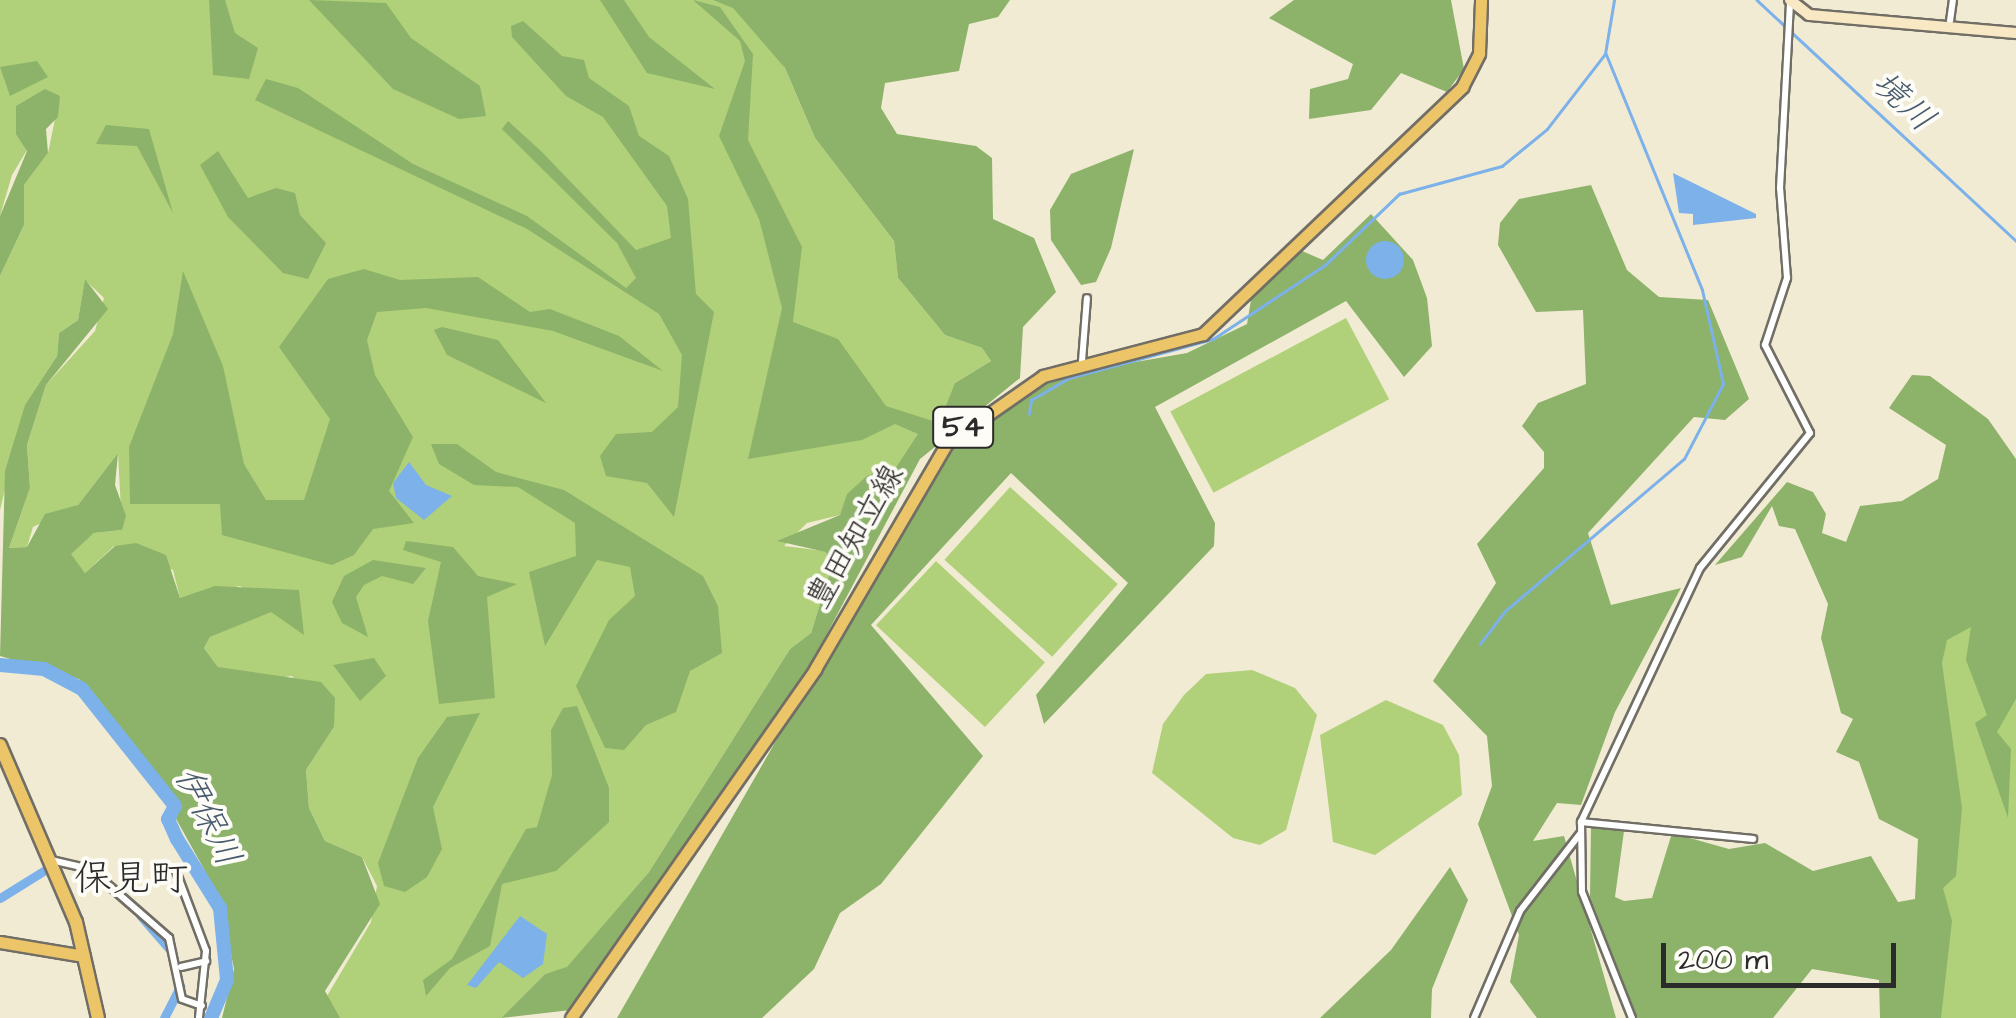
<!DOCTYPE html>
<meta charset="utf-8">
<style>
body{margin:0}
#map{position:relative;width:2016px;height:1018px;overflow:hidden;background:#f2ebd4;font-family:"Architects Daughter","Klee One",sans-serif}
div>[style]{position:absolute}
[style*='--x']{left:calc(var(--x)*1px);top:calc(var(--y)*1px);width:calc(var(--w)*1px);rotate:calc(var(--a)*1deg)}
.green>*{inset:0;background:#b0d179;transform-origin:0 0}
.forest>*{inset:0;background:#8cb369}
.water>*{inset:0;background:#7cb1ea}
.round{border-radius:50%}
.stream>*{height:2.5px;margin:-1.25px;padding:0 1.25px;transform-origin:1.25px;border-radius:1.25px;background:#7cb1ea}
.canal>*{height:9px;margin:-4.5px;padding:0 4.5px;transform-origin:4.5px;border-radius:4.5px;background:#7cb1ea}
.river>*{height:14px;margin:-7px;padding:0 7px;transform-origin:7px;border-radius:7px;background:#7cb1ea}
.roads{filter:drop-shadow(2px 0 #716e66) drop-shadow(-2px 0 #716e66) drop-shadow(0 2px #716e66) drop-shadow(0 -2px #716e66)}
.street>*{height:6px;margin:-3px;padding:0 3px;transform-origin:3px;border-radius:3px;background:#fff}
.secondary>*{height:10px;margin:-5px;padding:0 5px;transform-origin:5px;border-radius:5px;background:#f8e8c3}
.primary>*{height:11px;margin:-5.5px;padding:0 5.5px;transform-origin:5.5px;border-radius:5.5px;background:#edc569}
.highway>*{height:12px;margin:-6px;padding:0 6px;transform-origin:6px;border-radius:6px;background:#edc569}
span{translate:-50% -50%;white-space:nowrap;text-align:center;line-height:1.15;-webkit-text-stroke:8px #fdfcf7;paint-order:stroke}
.shield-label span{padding:2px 8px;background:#fdfcf7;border:2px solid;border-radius:8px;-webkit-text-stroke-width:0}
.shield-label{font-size:30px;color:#2b2b2b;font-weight:700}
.street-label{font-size:32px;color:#2b2b2b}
.water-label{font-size:35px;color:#475a6e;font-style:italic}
.quarter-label{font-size:38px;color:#2b2b2b}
.scale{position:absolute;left:1661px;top:943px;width:235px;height:45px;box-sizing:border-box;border:5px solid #2b2b2b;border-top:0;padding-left:12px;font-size:30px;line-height:35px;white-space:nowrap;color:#2b2b2b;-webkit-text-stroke:8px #fdfcf7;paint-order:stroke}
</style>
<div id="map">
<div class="green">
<i style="clip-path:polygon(0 0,739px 0,785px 68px,815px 138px,894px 241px,898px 278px,945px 335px,982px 348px,991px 361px,955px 383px,948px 416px,895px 469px,868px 475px,840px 515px,807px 523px,784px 546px,826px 551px,831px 569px,811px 633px,790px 649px,649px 872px,567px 968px,545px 974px,501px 1018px,340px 1018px,324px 1001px,371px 922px,377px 886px,362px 857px,325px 841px,309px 808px,306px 770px,334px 727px,292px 676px,262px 680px,218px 667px,204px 648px,210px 637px,271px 611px,302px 631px,240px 586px,180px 598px,173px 570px,114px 546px,85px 573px,70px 554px,94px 533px,122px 530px,118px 453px,78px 505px,33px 527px,27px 547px,9px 548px,30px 488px,27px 445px,46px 385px,95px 331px,104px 298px,85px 280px,78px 320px,59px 333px,57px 356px,25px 406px,0 510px,0 276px,24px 225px,24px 185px,48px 153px,60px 95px,12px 175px,0 216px)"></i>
<i style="left:1346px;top:318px;width:92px;height:199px;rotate:62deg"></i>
<i style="left:1010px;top:487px;width:145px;height:98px;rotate:42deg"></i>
<i style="left:936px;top:561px;width:149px;height:88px;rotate:43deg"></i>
<i style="left:2016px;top:595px;width:423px;height:95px;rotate:90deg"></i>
<i style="clip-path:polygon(1252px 670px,1295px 688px,1317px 715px,1286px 830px,1260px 845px,1233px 838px,1152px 773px,1163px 724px,1184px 695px,1206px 674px)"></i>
<i style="clip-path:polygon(1386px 700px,1443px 725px,1459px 755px,1462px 795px,1375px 855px,1333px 842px,1320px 735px)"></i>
</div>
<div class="forest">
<i style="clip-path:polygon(209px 0,225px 0,235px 33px,258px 48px,249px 79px,213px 75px)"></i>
<i style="clip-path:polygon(309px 0,386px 3px,411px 38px,480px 86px,486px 116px,459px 119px,393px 89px)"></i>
<i style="clip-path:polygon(600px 0,624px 0,649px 37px,715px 89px,647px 73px)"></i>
<i style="clip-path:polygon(693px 0,720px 7px,753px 54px,748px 140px,802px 247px,793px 322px,838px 339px,886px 406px,939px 423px,955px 383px,991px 361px,982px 348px,945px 335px,898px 278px,894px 241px,815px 138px,785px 68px,733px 8px,713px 0,1010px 0,998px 17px,969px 24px,959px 71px,885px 83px,881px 108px,897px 134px,976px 146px,992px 158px,993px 219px,1034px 238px,1056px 292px,1023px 327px,1020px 378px,920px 459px,813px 660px,571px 1010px,501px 1018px,545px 974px,567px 967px,649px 872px,790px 649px,811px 633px,831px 569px,826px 552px,777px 541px,840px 515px,847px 494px,868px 475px,895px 469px,918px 434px,895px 424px,862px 440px,748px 459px,782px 308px,759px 219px,719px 136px,745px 61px,740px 41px)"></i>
<i style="clip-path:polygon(1294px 0,1451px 0,1464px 69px,1447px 92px,1401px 73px,1371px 110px,1309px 119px,1310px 89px,1348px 79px,1353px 64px,1269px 18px)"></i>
<i style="clip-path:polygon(523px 21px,562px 56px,584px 60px,589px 78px,629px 106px,639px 136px,669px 156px,688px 199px,696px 294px,714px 312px,674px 517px,647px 483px,606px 476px,600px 456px,616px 434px,652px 432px,678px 407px,682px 355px,659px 314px,527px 229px,255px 100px,266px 79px,298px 88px,413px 164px,527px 216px,626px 288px,636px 278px,617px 243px,502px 129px,508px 121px,542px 152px,636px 250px,671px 238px,667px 206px,603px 117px,566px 96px,512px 37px,511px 26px)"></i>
<i style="clip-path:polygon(37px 61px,48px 77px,10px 96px,0 67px)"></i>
<i style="clip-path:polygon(45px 89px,60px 96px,58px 117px,46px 129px,48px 153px,24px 185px,24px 225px,0 276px,0 216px,27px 151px,16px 134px,16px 106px)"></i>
<i style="clip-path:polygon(106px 125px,149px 129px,173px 213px,137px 146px,96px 144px)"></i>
<i style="clip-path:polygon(1134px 149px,1111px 248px,1096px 282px,1081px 285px,1051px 240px,1050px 210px,1071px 174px)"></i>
<i style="clip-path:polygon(218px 151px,248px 198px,276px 188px,295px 193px,300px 215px,326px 243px,308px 279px,283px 273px,228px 217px,200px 165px)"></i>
<i style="clip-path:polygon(1591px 185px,1627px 270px,1659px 297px,1708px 300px,1749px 399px,1725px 420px,1694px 417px,1588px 533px,1611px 605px,1681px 588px,1615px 712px,1581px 805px,1557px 803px,1533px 841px,1564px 836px,1616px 1018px,1537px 1018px,1510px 982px,1519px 935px,1478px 824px,1492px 786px,1487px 736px,1433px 681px,1496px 583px,1477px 544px,1544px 468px,1544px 452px,1522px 426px,1538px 403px,1586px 384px,1583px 310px,1536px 312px,1498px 245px,1500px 223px,1519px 199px)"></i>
<i style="clip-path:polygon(1371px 214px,1413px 260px,1427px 298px,1432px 346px,1404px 377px,1346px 301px,1155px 407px,1215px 523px,1214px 546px,1044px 724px,1036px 695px,1128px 583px,1011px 473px,871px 625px,983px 756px,881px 884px,840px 913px,814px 969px,762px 1018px,617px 1018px,909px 509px,960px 437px,1061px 375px,1187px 353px,1247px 324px,1251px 300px,1302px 251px,1323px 260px)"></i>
<i style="clip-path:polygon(364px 269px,400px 280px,478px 277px,530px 312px,550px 309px,619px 336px,663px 371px,553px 331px,426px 308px,377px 312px,367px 340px,375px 375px,413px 437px,389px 491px,414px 523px,373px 529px,354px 555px,332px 565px,222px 535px,220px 504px,130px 504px,129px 447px,173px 334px,183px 271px,223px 366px,244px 464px,266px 500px,304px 500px,330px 419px,279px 347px,328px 279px)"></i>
<i style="clip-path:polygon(85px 279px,108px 309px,46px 385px,27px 445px,30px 488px,9px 548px,27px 547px,45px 514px,78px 505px,118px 453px,115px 485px,126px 516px,122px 530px,94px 533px,71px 554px,85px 573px,115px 546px,136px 543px,166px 555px,180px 598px,215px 586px,299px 590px,304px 635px,271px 612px,210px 637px,204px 648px,218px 667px,321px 682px,335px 698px,334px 727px,306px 770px,309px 808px,325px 841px,362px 857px,380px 904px,325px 991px,340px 1018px,222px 1018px,234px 969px,220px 898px,139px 752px,79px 679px,0 656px,5px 471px,25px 405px,57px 356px,59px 333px,78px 320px)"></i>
<i style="clip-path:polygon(442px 327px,498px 340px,546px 403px,447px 355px,434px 330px)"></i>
<i style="clip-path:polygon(1912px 375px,1930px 376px,1988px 419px,2016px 459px,2016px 699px,1997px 732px,2011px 749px,2008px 818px,1975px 723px,1987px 715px,1966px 660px,1971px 627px,1947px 640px,1942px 663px,1962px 808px,1956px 876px,1943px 888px,1952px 921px,1941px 1018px,1880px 1018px,1879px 980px,1812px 969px,1773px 1018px,1637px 1018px,1590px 897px,1591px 824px,1624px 831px,1615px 897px,1624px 901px,1652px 898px,1672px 833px,1729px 849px,1765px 843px,1813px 871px,1871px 856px,1898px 902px,1915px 899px,1918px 839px,1879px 819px,1859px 762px,1836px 752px,1853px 719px,1841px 713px,1821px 638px,1828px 604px,1795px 529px,1779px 526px,1772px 506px,1742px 557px,1715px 565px,1787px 482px,1813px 492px,1826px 514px,1822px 533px,1846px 542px,1860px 506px,1902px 501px,1938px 479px,1946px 445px,1889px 408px)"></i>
<i style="clip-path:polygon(431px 444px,457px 444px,496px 472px,564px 490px,703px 576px,718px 606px,722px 653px,690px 671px,676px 712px,646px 725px,624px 750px,605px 748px,576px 686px,609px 620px,635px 596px,630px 567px,597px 560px,545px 646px,529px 572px,576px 556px,575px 523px,518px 487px,474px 485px,439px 464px)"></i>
<i style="clip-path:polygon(406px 541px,453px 547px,478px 576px,517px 584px,487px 597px,495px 698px,439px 704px,428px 621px,441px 562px,403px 550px)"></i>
<i style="clip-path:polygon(373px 560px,426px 568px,413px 584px,382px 576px,364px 585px,356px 597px,368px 637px,342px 623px,332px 602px,344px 576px)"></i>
<i style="clip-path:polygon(374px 658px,386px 676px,360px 701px,333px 665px)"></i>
<i style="clip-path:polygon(577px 706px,609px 788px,609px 822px,556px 871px,502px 884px,490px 946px,450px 968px,426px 996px,423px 980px,452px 959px,526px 829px,537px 827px,552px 775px,551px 730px,563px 708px)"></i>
<i style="clip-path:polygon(480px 713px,433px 807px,442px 849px,427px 877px,405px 892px,384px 886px,378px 863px,418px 758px,447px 717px)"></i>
<i style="clip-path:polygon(1450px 867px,1468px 900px,1432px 989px,1431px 1018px,1320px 1018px,1391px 950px)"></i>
</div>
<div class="water">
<i style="clip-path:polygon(1673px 173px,1756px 214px,1756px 218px,1693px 225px,1693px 214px,1679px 213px)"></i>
<i class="round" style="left:1366px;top:241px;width:38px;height:38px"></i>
<i style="clip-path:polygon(409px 462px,426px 485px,452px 496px,424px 520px,396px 498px,393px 483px)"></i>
<i style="clip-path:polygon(520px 916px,547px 934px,543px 964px,523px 978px,499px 962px,476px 988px,467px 985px)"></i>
</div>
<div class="stream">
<i style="--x:1757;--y:0;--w:354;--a:42.9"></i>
<i style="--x:1029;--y:414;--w:14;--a:-82"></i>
<i style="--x:1031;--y:400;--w:44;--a:-30.1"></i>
<i style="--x:1069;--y:378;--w:149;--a:-15.2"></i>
<i style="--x:1213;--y:339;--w:134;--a:-33.5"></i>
<i style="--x:1325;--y:265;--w:103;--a:-43.8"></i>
<i style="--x:1399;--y:194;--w:107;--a:-15.2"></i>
<i style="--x:1502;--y:166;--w:58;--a:-39.4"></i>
<i style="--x:1547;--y:129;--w:95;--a:-52.3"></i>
<i style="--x:1605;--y:54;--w:55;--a:-80.5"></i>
<i style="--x:1480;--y:644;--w:40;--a:-53"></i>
<i style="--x:1504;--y:612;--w:236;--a:-40.4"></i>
<i style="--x:1684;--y:459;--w:85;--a:-62.5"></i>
<i style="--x:1723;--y:384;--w:96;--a:-102.6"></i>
<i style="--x:1702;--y:290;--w:254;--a:-112.2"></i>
</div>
<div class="canal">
<i style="--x:0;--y:898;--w:62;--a:-31.9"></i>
<i style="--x:140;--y:915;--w:49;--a:49.1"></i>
<i style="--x:164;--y:1018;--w:36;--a:-63"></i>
</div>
<div class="river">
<i style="--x:0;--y:665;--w:44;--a:5.2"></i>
<i style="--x:44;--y:669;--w:43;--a:27.8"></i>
<i style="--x:82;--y:689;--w:149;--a:51.5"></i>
<i style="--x:175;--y:806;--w:15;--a:118"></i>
<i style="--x:168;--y:819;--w:22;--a:66"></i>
<i style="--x:177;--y:839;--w:81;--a:58.1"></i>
<i style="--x:220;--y:908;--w:72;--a:84.4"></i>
<i style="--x:227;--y:980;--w:41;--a:112.8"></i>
</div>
<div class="roads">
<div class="street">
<i style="--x:1950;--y:21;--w:21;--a:-82"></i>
<i style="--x:1082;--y:361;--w:63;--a:-85.5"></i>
<i style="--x:1581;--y:822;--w:173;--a:5.6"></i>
<i style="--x:51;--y:860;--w:40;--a:13"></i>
<i style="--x:90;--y:869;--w:105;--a:41.1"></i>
<i style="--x:169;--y:938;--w:62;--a:78"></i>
<i style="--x:182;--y:999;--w:21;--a:19"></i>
<i style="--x:176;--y:871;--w:85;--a:69.4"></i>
<i style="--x:206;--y:951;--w:67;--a:96"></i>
<i style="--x:181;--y:967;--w:26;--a:-13"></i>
<i style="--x:1474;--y:1018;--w:116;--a:-66.7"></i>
<i style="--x:1520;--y:911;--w:98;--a:-52.1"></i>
<i style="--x:1632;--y:1018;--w:136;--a:-111.6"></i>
<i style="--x:1582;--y:892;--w:70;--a:-90.8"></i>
<i style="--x:1581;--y:822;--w:280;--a:-64.9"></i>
<i style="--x:1700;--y:568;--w:174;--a:-50.8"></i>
<i style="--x:1810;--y:433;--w:99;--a:-117.1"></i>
<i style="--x:1765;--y:345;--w:71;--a:-71.8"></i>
<i style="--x:1787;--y:278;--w:90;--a:-94.4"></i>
<i style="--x:1780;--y:188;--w:184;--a:-86.9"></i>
</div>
<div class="secondary">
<i style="--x:1790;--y:0;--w:24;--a:38"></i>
<i style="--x:1809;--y:15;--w:208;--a:5"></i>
</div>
<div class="primary">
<i style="--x:0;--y:942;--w:85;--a:9.5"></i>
<i style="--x:571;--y:1018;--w:426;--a:-55"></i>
<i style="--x:815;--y:669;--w:262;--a:-59.7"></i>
<i style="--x:947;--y:443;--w:117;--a:-34.9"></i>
<i style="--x:1043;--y:376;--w:165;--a:-14.7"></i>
<i style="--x:1203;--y:334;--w:358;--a:-43.6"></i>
<i style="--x:1462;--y:87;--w:38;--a:-63"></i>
<i style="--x:1479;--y:53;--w:53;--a:-87.8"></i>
</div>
<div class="highway">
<i style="--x:0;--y:745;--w:193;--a:66.8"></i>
<i style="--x:76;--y:922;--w:98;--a:77.1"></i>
</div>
</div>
<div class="shield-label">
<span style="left:963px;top:427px">54</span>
</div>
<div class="street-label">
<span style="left:856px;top:537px;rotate:-60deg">豊田知立線</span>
</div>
<div class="water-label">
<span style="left:1903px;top:102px;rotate:43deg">境川</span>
<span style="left:207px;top:817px;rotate:64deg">伊保川</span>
</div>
<div class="quarter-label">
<span style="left:131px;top:880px">保見町</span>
</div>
<div class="scale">200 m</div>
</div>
